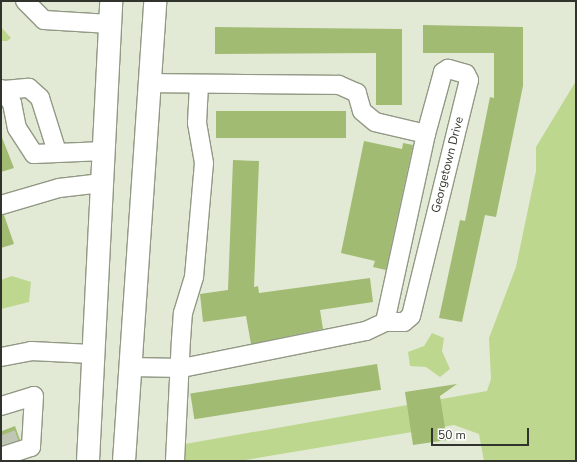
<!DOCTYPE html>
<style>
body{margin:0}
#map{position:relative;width:577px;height:462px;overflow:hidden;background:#e2ead5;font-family:"Nunito Sans",sans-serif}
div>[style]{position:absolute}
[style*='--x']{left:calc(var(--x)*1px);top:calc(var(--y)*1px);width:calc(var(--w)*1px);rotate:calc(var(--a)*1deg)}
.water>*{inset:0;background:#bed78e}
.building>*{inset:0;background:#a2bb73;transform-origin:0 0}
.minor-tunnel>*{height:18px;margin-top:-9px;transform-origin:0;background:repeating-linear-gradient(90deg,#bfc6b3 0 18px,transparent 0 27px)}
.roads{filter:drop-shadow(1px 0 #919985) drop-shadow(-1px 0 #919985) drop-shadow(0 1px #919985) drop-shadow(0 -1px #919985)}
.minor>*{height:18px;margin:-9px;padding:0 9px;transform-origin:9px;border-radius:9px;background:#fff}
.major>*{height:22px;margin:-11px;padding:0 11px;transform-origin:11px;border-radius:11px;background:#fff}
span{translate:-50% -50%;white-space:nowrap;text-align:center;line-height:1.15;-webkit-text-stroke:3px #fff;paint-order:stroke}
.street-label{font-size:12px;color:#31342c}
.frame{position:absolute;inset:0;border:2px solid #31342c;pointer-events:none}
.scale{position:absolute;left:431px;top:428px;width:98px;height:18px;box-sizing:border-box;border:2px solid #31342c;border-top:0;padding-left:5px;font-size:12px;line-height:14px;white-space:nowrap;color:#31342c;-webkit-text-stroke:3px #fff;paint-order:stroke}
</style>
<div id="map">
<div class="water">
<i style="clip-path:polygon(1px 27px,11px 38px,7px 41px,1px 41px)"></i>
<i style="clip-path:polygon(576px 81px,576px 461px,484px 461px,479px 434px,454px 425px,239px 461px,185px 461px,185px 444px,487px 391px,491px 379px,489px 338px,516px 267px,536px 171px,536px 147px)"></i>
<i style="clip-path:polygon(12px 276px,31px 282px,29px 302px,1px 309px,1px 280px)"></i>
<i style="clip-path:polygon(432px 333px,444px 338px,442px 351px,450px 369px,440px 377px,426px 367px,410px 366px,408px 352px,424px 346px)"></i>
</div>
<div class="building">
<i style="clip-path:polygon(423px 25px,523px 27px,523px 86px,496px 217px,485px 215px,462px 322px,439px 318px,460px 220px,465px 221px,490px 97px,494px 98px,494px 53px,423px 53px)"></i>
<i style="clip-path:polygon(215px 27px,402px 29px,402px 105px,376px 105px,376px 53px,215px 54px)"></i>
<i style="left:346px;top:111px;width:27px;height:130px;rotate:90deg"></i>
<i style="clip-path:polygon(1px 135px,14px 168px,1px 172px)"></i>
<i style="clip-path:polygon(364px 141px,402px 149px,403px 143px,413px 145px,386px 270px,373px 267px,375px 261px,341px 253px)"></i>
<i style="clip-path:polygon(233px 160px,259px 161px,254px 287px,258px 286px,259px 293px,370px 278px,373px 302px,320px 310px,323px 329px,251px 344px,246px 316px,203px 322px,200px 294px,228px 290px)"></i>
<i style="clip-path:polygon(1px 215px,4px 215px,14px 244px,1px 248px)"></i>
<i style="left:377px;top:364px;width:26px;height:189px;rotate:81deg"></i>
<i style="clip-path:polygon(457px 384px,440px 396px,447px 440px,413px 445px,405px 392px)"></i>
<i style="clip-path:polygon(15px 426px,20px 440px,1px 446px,2px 431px)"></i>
</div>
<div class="minor-tunnel">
<i style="--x:1;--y:445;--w:20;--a:-20"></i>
</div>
<div class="roads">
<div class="minor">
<i style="--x:25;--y:1;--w:27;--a:45"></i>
<i style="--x:44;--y:20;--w:66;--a:3.5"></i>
<i style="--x:1;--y:89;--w:18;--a:52"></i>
<i style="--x:12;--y:103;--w:25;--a:79"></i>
<i style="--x:17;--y:128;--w:31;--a:57"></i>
<i style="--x:34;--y:154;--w:70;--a:-2.5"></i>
<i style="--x:4;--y:90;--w:25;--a:-5"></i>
<i style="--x:29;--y:88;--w:15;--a:42"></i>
<i style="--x:40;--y:98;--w:57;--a:72.5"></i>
<i style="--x:1;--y:205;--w:60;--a:-16.3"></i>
<i style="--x:59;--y:188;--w:43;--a:-6.6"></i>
<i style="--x:385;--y:322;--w:19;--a:0"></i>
<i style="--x:404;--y:322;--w:9;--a:-41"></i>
<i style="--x:411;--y:316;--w:243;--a:-76.2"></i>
<i style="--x:469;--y:80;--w:7;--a:-117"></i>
<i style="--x:466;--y:74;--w:19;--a:-164"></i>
<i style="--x:448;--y:69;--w:6;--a:149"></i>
<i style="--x:443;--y:72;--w:64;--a:105.3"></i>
<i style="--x:1;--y:357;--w:31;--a:-11"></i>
<i style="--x:31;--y:351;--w:61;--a:2.8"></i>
<i style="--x:130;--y:367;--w:52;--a:1.1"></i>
<i style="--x:182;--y:368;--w:188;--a:-11.4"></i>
<i style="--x:366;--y:331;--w:21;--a:-25"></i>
<i style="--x:385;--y:322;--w:192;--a:-77.7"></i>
<i style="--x:426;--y:134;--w:52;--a:-166.8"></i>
<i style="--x:375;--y:122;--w:17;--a:-140"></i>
<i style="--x:362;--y:111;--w:19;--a:-106"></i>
<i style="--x:357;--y:93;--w:20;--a:-156"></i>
<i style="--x:339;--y:85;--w:188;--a:-179.4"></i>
<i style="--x:1;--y:406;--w:34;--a:-17"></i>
<i style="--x:34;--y:396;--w:51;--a:93.4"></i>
<i style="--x:31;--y:447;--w:32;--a:162"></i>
<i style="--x:175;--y:461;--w:121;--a:-87.2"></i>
<i style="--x:181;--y:340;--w:27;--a:-86"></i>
<i style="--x:183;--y:313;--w:38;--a:-73"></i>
<i style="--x:194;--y:277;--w:114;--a:-85"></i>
<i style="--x:204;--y:163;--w:41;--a:-99.9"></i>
<i style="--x:197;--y:123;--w:38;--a:-87"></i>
</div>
<div class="major">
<i style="--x:88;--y:461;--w:461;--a:-87.1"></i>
<i style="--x:124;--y:461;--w:461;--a:-86.1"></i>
</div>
</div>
<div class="street-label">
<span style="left:448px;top:165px;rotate:-76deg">Georgetown Drive</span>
</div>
<div class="frame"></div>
<div class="scale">50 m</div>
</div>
